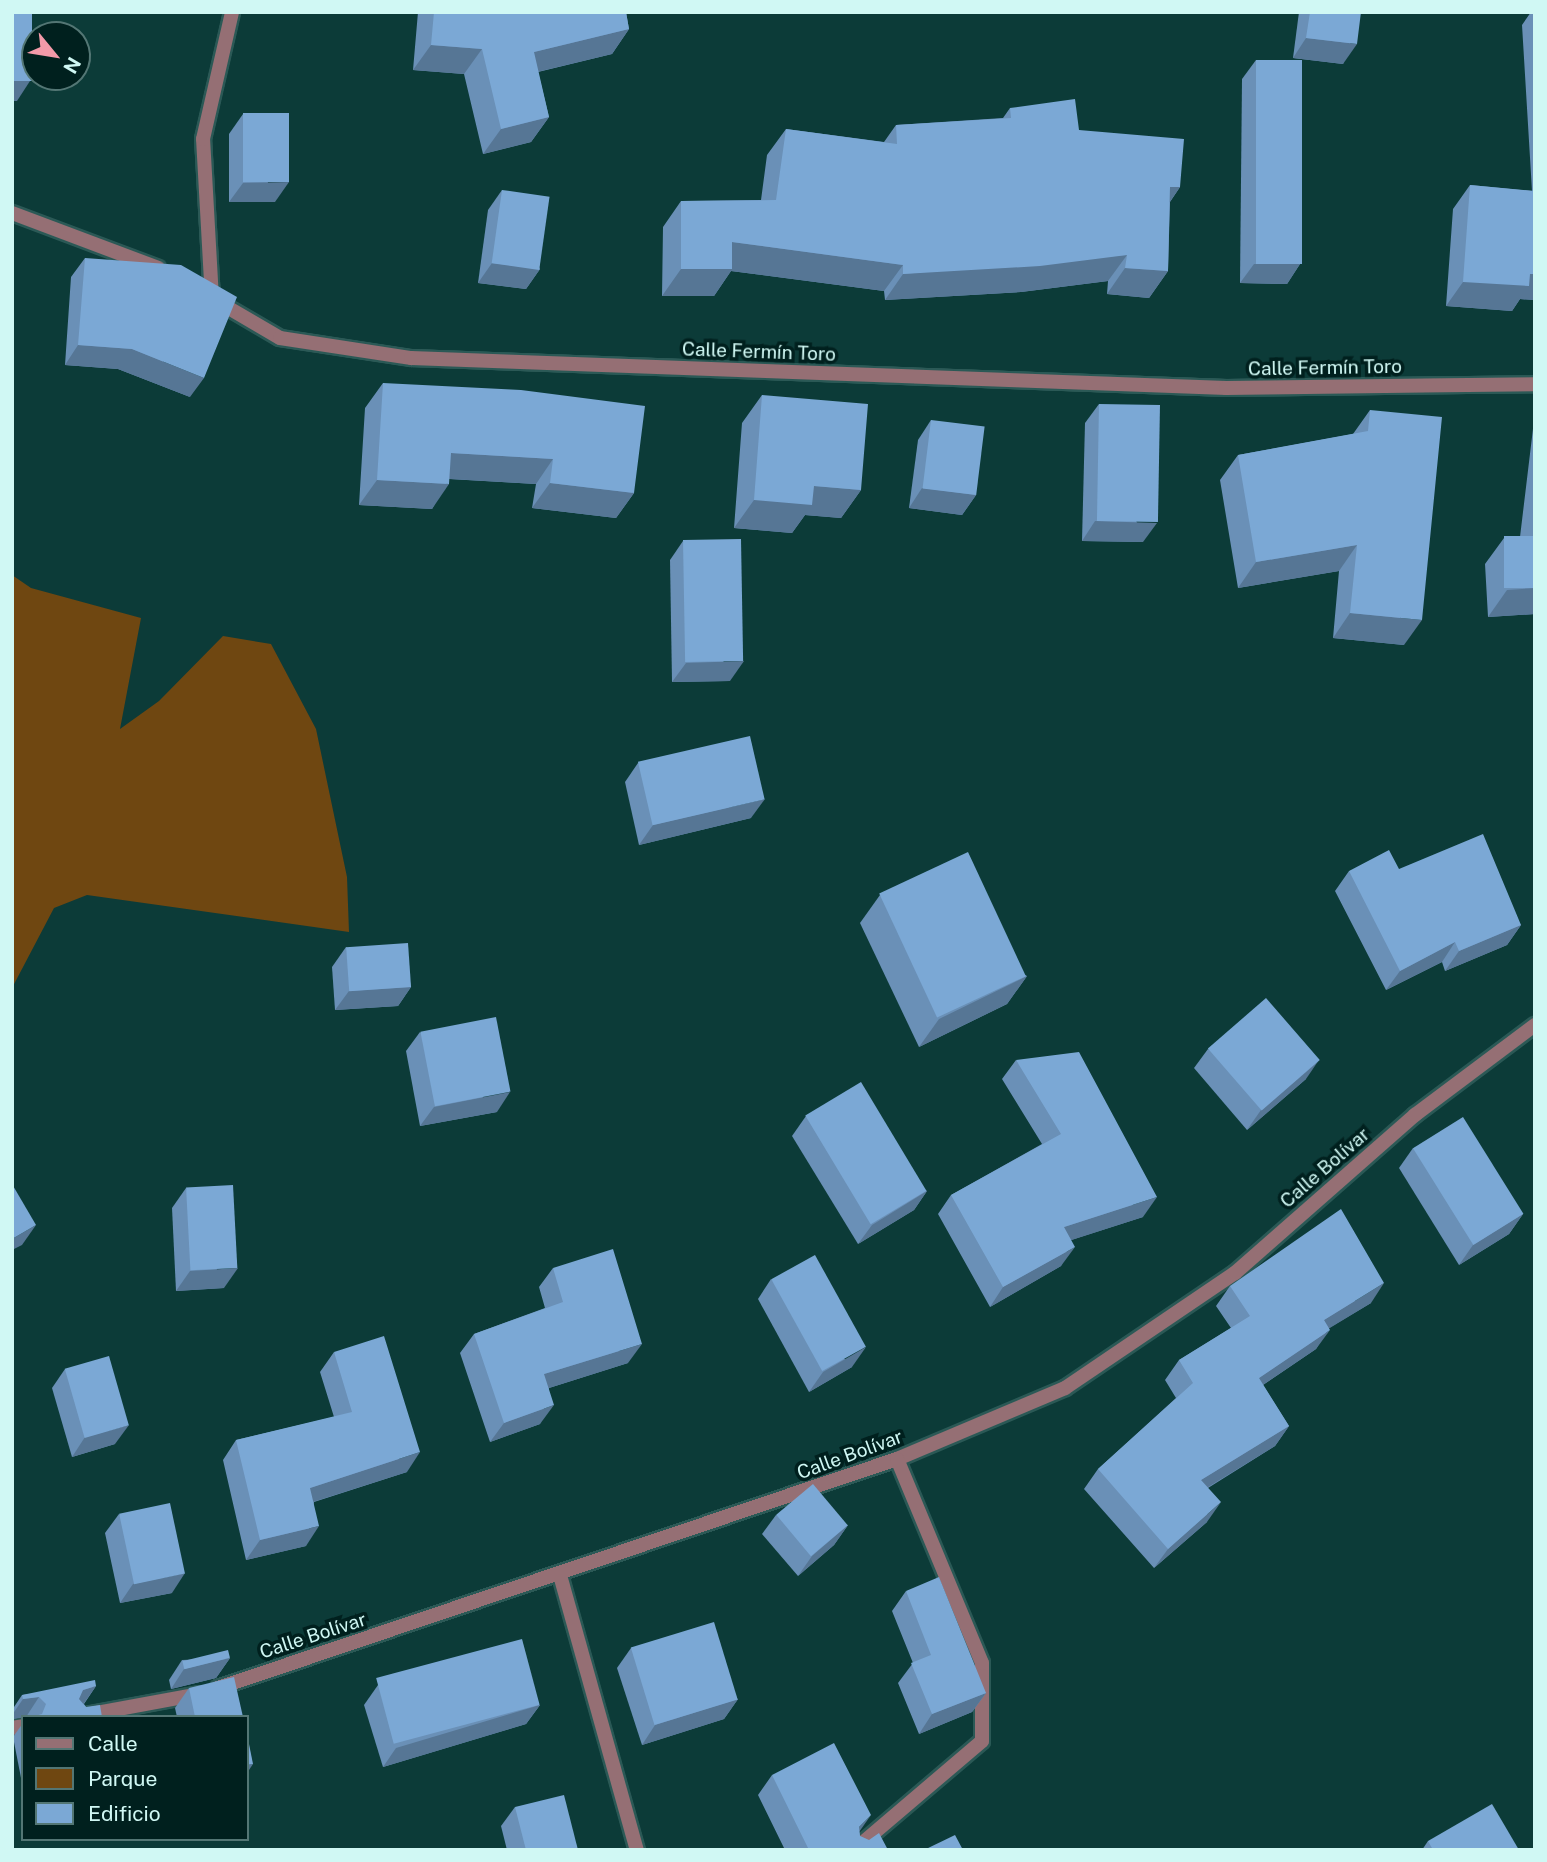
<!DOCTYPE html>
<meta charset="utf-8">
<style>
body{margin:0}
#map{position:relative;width:1547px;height:1862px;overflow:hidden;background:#0c3b38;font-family:"Public Sans",sans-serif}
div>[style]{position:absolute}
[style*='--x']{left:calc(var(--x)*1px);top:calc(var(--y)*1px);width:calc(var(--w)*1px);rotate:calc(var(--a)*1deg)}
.green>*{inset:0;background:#6f4711}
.roads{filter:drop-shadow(2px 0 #2b5956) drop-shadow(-2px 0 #2b5956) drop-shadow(0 2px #2b5956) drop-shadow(0 -2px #2b5956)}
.street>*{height:14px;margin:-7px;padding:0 7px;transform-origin:7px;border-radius:7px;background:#956f74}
.wall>*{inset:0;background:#6a90b7}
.shaded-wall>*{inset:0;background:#567695}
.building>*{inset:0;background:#7ba8d5;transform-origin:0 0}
span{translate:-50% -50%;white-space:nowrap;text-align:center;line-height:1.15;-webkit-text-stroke:7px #00201e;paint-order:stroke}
.street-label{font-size:19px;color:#d0f8f4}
.frame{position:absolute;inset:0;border:14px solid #d0f8f4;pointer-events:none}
.legend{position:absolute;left:21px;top:1715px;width:228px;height:126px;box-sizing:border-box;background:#00201e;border:2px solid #537674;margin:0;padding:9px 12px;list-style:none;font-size:21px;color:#d0f8f4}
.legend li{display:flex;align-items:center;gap:14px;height:35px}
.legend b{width:35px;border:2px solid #537674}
.north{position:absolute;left:21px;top:21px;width:70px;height:70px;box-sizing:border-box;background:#00201e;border:2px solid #537674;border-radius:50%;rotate:120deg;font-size:19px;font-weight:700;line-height:28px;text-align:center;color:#d0f8f4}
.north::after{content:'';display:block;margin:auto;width:24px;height:32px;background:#f39aa9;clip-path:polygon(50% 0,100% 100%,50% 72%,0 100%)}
</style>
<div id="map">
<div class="green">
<i style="clip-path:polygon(12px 575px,31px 588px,141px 618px,120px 729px,159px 701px,223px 636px,271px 644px,316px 729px,347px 877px,349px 932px,87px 895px,54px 908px,12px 988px)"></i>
</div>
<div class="roads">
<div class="street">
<i style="--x:12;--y:213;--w:156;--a:20.6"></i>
<i style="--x:212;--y:299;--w:160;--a:-93.2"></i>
<i style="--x:203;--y:139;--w:130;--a:-77.1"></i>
<i style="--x:215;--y:300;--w:75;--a:30.3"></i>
<i style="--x:280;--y:338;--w:133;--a:8.7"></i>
<i style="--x:411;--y:358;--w:816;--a:2.11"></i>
<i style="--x:1226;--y:388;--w:309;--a:-0.7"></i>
<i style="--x:560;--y:1575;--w:286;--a:74.4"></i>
<i style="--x:218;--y:1688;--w:717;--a:-18.64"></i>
<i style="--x:897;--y:1459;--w:182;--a:-22.9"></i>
<i style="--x:1065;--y:1388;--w:205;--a:-34.1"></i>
<i style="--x:1235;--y:1273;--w:240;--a:-41.3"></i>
<i style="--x:1415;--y:1115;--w:150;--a:-36.9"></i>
<i style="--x:75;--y:1717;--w:126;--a:-10.5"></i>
<i style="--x:12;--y:1728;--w:11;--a:-10"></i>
<i style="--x:854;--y:1850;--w:168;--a:-40.4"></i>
<i style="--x:982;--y:1741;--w:78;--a:-90"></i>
<i style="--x:982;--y:1663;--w:221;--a:-112.6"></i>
</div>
</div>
<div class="wall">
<i style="clip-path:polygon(418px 12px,626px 12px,629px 29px,612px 54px,538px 72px,549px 117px,531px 142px,483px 154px,464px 74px,413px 70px)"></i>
<i style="clip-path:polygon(1299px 12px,1361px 12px,1343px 64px,1293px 58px)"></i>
<i style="clip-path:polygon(1531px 12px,1535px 12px,1535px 300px,1520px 299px,1512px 311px,1446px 306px,1453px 209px,1470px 185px,1532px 191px,1522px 25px)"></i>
<i style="clip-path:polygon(1256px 60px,1300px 264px,1287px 284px,1240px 283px,1242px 79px)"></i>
<i style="clip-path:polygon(1010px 108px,1079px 130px,1180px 187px,1170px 202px,1168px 271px,1149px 298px,1107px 294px,1108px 281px,1021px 292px,885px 300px,884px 291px,731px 271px,714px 296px,662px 296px,663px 227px,681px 201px,761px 200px,767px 155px,786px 129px,884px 142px,896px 125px,1003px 118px)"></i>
<i style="clip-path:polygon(243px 114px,275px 202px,229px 202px,229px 134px)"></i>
<i style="clip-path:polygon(502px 190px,540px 269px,526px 289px,478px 283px,488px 210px)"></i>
<i style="clip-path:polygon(85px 258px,190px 397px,118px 369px,65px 365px,71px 277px)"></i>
<i style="clip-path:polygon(383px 383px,634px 493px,616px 518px,532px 508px,536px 484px,449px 479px,432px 509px,359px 505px,365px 408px)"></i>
<i style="clip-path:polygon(762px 395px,861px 490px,841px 518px,805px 515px,792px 533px,734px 528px,742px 423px)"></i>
<i style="clip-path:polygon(1099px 404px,1143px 542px,1082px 541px,1085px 423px)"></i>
<i style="clip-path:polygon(1370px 410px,1404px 645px,1333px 638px,1339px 571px,1238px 588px,1220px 480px,1238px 455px,1353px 434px)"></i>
<i style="clip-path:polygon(1535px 412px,1535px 614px,1488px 617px,1485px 564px,1504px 538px,1520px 537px)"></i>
<i style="clip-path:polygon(931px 420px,976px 495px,962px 515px,909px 508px,918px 440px)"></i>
<i style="clip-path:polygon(683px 541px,730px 681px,672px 682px,670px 560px)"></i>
<i style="clip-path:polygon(638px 763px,751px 818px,639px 845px,625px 782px)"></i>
<i style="clip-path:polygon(1399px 869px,1521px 925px,1507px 945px,1445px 971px,1442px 962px,1386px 990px,1335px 891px,1349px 871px)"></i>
<i style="clip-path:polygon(880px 895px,1027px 976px,1007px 1004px,919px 1047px,860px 923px)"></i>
<i style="clip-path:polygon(346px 947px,411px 987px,398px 1006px,335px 1010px,332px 967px)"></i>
<i style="clip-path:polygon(420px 1032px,497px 1112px,420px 1126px,406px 1051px)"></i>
<i style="clip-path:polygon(1208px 1049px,1306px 1079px,1247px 1130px,1194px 1068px)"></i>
<i style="clip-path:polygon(1016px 1060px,1143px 1217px,1071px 1240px,1061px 1266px,990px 1307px,938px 1214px,951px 1195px,1042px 1144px,1002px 1079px)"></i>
<i style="clip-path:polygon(806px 1116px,927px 1191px,914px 1210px,858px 1244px,792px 1136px)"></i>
<i style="clip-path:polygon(1413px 1148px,1523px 1214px,1509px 1234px,1459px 1265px,1399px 1168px)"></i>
<i style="clip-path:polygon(186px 1188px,224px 1288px,176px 1291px,172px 1208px)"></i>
<i style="clip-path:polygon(553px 1268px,628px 1363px,549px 1388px,540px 1424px,490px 1442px,460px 1353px,474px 1334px,545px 1308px,539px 1287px)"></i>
<i style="clip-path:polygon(771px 1279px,852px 1367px,809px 1392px,758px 1299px)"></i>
<i style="clip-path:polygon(1230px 1286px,1371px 1303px,1329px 1328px,1316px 1349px,1263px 1385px,1289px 1426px,1275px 1446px,1208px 1488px,1207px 1522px,1154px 1568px,1084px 1489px,1098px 1469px,1176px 1398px,1165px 1380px,1179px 1360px,1231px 1328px,1216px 1306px)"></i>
<i style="clip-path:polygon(334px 1352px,407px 1472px,314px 1502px,306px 1546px,246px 1560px,223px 1460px,236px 1440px,334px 1417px,320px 1372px)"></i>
<i style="clip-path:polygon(65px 1369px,115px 1444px,72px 1457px,52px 1388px)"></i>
<i style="clip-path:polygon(119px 1514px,172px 1593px,120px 1603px,105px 1533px)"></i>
<i style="clip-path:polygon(776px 1515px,848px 1525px,834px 1545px,798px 1576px,762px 1534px)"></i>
<i style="clip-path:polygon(906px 1591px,986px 1693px,972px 1712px,919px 1734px,898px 1683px,913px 1663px,892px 1611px)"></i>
<i style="clip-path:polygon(631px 1648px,738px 1699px,724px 1719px,642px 1745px,617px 1668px)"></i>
<i style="clip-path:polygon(230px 1658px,216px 1678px,171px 1689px,169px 1680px,182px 1660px)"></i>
<i style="clip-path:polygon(378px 1685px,540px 1705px,526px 1724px,383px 1767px,364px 1705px)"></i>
<i style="clip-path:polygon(96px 1686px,84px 1704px,86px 1707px,102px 1717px,23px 1717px,12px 1719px,12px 1710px,22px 1695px)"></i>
<i style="clip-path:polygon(189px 1688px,243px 1717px,177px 1717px,175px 1708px)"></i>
<i style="clip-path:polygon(23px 1723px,23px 1788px,13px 1737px)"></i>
<i style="clip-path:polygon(772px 1775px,859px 1831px,860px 1836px,888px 1850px,785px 1850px,758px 1795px)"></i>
<i style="clip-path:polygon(515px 1807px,578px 1850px,507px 1850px,501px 1826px)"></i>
<i style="clip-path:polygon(1428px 1841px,1519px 1850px,1422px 1850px)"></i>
</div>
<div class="shaded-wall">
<i style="clip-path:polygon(629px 29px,612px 54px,516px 77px,534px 52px)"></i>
<i style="clip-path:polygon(1306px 38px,1357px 44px,1343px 64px,1293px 58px)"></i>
<i style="clip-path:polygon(431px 45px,482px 49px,464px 74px,413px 70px)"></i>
<i style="clip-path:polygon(12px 81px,30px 81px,17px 101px,12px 101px)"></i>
<i style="clip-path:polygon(549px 117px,531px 142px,483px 154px,501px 129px)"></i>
<i style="clip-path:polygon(289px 182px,275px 202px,229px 202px,243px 183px)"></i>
<i style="clip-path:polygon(1170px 187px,1180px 187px,1162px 213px)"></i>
<i style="clip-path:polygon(732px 242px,903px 265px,884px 291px,731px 271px,714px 296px,662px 296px,681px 269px)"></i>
<i style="clip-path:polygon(1127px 255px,1108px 281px,1021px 292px,885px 300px,903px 274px)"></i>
<i style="clip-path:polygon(492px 263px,540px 269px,526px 289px,478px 283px)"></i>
<i style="clip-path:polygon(1254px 264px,1300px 264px,1287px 284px,1240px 283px)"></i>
<i style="clip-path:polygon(1125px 268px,1168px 271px,1149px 298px,1107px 294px)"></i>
<i style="clip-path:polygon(1530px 274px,1535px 274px,1535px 300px,1520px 299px,1512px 311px,1446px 306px,1463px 282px)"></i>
<i style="clip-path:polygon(78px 345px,132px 349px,204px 378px,190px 397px,118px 369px,65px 365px)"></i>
<i style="clip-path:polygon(451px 453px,553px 459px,536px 484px,434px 478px)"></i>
<i style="clip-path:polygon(377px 480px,449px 484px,432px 509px,359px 505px)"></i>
<i style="clip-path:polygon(550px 483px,634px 493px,616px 518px,532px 508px)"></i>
<i style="clip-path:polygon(814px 486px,861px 490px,841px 518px,805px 515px,792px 533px,734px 528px,754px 500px)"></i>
<i style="clip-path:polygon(922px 488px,976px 495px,962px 515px,909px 508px)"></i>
<i style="clip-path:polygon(1095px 521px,1157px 523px,1143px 542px,1082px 541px)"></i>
<i style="clip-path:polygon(1357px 545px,1339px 571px,1238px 588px,1256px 562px)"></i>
<i style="clip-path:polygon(1535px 588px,1535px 614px,1488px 617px,1507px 590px)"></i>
<i style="clip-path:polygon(1350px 613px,1422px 620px,1404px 645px,1333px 638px)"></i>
<i style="clip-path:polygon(744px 661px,730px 681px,672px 682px,686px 663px)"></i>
<i style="clip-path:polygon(765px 799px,751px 818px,639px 845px,653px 825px)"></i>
<i style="clip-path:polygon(1521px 925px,1507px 945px,1445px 971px,1459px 951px)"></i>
<i style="clip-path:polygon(1455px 942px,1442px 962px,1386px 990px,1400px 971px)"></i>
<i style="clip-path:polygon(1027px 976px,1007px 1004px,919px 1047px,939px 1019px)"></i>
<i style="clip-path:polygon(411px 987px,398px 1006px,335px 1010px,349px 991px)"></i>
<i style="clip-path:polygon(1319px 1060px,1306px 1079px,1247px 1130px,1261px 1110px)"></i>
<i style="clip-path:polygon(510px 1092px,497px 1112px,420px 1126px,434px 1107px)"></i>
<i style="clip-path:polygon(927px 1191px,914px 1210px,858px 1244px,872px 1225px)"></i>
<i style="clip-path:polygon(1157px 1197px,1143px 1217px,1050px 1247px,1064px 1227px)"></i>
<i style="clip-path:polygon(1523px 1214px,1509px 1234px,1459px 1265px,1473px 1245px)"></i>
<i style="clip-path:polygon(36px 1225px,22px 1245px,12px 1250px,12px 1239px)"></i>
<i style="clip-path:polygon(1075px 1247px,1061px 1266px,990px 1307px,1003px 1287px)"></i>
<i style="clip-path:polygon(238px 1268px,224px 1288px,176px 1291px,190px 1271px)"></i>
<i style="clip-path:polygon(1384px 1283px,1371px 1303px,1310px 1340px,1324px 1320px)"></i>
<i style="clip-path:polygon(1330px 1330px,1316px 1349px,1245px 1397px,1259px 1378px)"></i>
<i style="clip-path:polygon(642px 1344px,628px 1363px,530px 1394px,544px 1374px)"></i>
<i style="clip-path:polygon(866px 1347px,852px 1367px,809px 1392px,823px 1372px)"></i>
<i style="clip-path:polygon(554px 1405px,540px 1424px,490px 1442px,504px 1423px)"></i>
<i style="clip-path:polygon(129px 1425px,115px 1444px,72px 1457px,85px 1437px)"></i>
<i style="clip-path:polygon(1289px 1426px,1275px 1446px,1187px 1500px,1201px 1480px)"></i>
<i style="clip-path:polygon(420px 1452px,407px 1472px,297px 1507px,310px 1488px)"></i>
<i style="clip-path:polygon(1221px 1502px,1207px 1522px,1154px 1568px,1168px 1549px)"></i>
<i style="clip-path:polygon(848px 1525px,834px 1545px,798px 1576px,812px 1556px)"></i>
<i style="clip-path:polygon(319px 1526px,306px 1546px,246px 1560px,260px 1540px)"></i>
<i style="clip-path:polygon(185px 1573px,172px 1593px,120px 1603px,133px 1584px)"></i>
<i style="clip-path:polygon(230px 1658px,216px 1678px,171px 1689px,184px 1669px)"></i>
<i style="clip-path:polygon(96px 1686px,82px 1706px,69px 1709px,83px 1690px)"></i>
<i style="clip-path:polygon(986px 1693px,972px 1712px,919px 1734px,932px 1714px)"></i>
<i style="clip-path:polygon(39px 1697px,26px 1717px,12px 1719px,12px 1715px,23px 1699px)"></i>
<i style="clip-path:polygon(738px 1699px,724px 1719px,642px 1745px,655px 1725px)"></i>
<i style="clip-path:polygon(540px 1705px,526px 1724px,383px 1767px,396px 1748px)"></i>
<i style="clip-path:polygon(253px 1764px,247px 1773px,247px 1765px)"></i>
<i style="clip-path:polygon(871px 1815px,857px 1835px,859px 1827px)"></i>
</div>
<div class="building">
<i style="left:12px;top:12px;width:20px;height:69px"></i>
<i style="clip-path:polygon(434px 12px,626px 12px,629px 29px,534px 52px,549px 117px,501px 129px,482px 49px,431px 45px)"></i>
<i style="clip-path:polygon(1310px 12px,1361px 12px,1357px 44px,1306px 38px)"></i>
<i style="left:1256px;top:60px;width:46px;height:204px"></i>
<i style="clip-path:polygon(1075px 99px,1079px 130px,1184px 139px,1180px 187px,1170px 187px,1168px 271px,1125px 268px,1127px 255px,1040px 266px,903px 274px,903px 265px,732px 242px,732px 269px,681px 269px,681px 201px,776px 200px,786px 129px,897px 144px,896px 125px,1011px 118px,1010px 108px)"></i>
<i style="left:289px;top:113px;width:69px;height:46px;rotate:90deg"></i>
<i style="clip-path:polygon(1470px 185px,1535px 191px,1535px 274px,1530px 274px,1529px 286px,1463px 282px)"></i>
<i style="left:502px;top:190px;width:48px;height:74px;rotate:8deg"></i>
<i style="clip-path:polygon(85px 258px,181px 265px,237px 297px,204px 378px,132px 349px,78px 345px)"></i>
<i style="clip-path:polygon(383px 383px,521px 390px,645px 406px,634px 493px,550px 483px,553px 459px,451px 453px,449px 484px,377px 480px)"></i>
<i style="clip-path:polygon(762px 395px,868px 404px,861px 490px,814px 486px,812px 505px,754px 500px)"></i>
<i style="left:1099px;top:404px;width:61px;height:117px;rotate:1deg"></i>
<i style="clip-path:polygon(1370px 410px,1442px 417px,1422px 620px,1350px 613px,1357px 545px,1256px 562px,1238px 455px,1368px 431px)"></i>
<i style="left:931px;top:420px;width:54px;height:69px;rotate:7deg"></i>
<i style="left:1535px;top:536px;width:52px;height:31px;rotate:90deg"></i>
<i style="left:741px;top:539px;width:122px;height:58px;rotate:89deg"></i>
<i style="left:750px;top:736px;width:65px;height:115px;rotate:77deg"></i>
<i style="clip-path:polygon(1483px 834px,1521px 925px,1459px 951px,1455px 942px,1400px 971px,1349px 871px,1389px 850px,1399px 869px)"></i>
<i style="left:968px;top:852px;width:137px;height:98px;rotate:65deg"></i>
<i style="left:408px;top:943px;width:44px;height:62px;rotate:86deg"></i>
<i style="left:1266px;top:998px;width:82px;height:77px;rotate:49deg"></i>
<i style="left:496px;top:1017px;width:76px;height:77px;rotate:79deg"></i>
<i style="clip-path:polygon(1079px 1052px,1157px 1197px,1064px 1227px,1075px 1247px,1003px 1287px,951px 1195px,1061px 1134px,1016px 1060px)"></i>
<i style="left:861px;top:1082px;width:127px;height:65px;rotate:59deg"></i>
<i style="left:1463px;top:1117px;width:114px;height:59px;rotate:58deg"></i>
<i style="clip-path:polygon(12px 1184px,36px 1225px,12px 1239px)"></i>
<i style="left:233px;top:1185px;width:83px;height:47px;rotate:87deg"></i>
<i style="clip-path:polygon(1341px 1209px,1384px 1283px,1324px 1320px,1330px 1330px,1259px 1378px,1289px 1426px,1201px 1480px,1221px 1502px,1168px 1549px,1098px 1469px,1193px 1383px,1179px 1360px,1250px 1316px,1230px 1286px)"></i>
<i style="clip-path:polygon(613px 1249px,642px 1344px,544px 1374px,554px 1405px,504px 1423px,474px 1334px,563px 1302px,553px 1268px)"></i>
<i style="left:815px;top:1255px;width:105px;height:50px;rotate:61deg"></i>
<i style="clip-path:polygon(384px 1336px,420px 1452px,310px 1488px,319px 1526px,260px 1540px,236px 1440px,352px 1412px,334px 1352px)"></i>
<i style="left:109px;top:1356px;width:72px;height:46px;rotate:74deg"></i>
<i style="left:813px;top:1484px;width:54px;height:48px;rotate:50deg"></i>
<i style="left:170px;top:1503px;width:72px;height:52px;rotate:78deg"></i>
<i style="clip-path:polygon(939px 1577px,986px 1693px,932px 1714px,911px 1663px,931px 1655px,906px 1591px)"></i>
<i style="left:714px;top:1622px;width:81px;height:87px;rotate:73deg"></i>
<i style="left:522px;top:1639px;width:68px;height:151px;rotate:75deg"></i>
<i style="left:228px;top:1650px;width:8px;height:47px;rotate:76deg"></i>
<i style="clip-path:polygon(234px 1677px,243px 1717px,195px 1717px,189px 1688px)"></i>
<i style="clip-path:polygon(95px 1680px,96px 1686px,83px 1690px,79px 1699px,86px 1707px,100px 1705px,102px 1717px,31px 1717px,42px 1714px,46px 1704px,39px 1697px,23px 1699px,22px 1695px)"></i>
<i style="clip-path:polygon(247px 1734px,253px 1764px,247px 1765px)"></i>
<i style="clip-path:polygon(834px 1743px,871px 1815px,859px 1827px,860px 1836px,869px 1840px,879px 1833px,888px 1850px,809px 1850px,772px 1775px)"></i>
<i style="clip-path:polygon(564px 1795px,578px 1850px,526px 1850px,515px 1807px)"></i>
<i style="clip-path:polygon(1492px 1804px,1519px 1850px,1433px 1850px,1428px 1841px)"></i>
<i style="clip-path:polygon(955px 1835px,963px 1850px,924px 1850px)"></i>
</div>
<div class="street-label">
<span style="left:759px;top:352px;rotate:2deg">Calle Fermín Toro</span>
<span style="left:1325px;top:368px;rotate:-1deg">Calle Fermín Toro</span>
<span style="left:1325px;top:1168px;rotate:-41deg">Calle Bolívar</span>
<span style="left:850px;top:1455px;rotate:-20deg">Calle Bolívar</span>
<span style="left:313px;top:1636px;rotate:-18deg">Calle Bolívar</span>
</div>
<div class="frame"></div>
<ul class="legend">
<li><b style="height:9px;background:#956f74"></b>Calle</li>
<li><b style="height:19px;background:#6f4711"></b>Parque</li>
<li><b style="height:19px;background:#7ba8d5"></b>Edificio</li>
</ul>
<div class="north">N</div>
</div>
